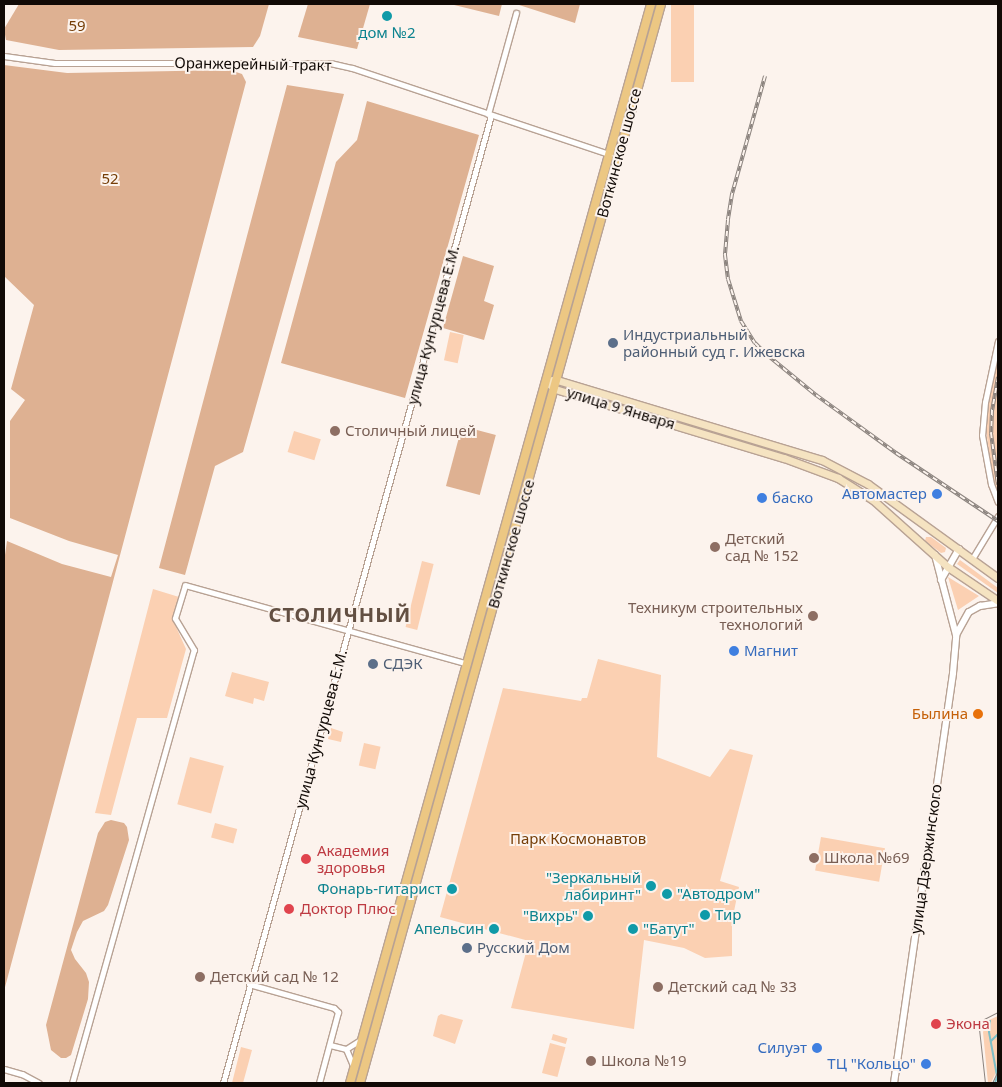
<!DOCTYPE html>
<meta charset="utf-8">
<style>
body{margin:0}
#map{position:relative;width:1002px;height:1087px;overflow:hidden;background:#fcf3ed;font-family:"Noto Sans",sans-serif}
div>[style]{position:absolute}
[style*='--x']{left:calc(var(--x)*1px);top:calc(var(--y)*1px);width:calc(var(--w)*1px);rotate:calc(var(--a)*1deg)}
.green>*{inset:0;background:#fbd0b2;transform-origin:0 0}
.forest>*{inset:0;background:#deb192;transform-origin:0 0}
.stream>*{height:2px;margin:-1px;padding:0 1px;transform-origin:1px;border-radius:1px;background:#7dbec6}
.roads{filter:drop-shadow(1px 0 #b8a294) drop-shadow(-1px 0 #b8a294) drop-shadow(0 1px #b8a294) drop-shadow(0 -1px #b8a294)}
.minor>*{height:5px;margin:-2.5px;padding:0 2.5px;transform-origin:2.5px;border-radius:2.5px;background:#fff}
.tertiary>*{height:6px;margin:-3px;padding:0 3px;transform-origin:3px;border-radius:3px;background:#fff}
.secondary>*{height:7px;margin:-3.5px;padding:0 3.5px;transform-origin:3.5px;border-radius:3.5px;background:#f5e3c1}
.primary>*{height:8px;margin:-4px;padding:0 4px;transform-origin:4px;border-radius:4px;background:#ecc783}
.tram>*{height:1px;margin:-0.5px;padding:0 0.5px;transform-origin:0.5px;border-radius:0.5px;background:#8b837e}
.rail>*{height:4px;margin-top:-2px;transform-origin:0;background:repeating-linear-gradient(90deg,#fcf3ed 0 5.5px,#8b837e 0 11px);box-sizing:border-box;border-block:1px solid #8b837e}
.dots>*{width:14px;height:14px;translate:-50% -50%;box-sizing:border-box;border:2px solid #fcf3ed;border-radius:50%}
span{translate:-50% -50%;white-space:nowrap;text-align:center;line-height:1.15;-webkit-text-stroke:4px #fcf3ed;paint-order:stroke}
.park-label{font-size:15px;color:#753e08}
.culture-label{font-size:15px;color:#0d838f}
.right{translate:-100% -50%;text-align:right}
.left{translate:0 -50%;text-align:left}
.street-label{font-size:15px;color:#110a06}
.service-label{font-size:15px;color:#4e5e75}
.education-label{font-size:15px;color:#785e54}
.shop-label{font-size:15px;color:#366cbe}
.food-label{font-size:15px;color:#c56008}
.health-label{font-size:15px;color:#be3a42}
.district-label{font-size:20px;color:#624f42;font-weight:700;letter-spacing:1px}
.frame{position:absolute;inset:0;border:5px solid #110a06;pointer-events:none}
</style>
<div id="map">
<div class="green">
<i style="left:671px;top:4px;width:23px;height:78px"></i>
<i style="left:450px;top:332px;width:14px;height:29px;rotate:12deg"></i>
<i style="clip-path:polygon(998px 356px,998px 492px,992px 474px,986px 430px,991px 385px)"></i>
<i style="left:294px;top:431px;width:28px;height:22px;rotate:17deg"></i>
<i style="clip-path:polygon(926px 537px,931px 537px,946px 548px,945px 552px,941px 553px,925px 541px)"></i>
<i style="clip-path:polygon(960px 560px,998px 588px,998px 593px,957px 564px)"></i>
<i style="left:422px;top:561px;width:12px;height:68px;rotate:14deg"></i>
<i style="clip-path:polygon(948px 577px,979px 596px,958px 610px)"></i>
<i style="clip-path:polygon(153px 589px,179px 597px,173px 620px,186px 649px,167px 718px,137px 718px,111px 815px,95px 813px)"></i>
<i style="clip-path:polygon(598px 659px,661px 675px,657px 757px,710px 777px,730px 749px,753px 755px,720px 881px,739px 887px,732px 921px,732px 956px,705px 958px,684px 948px,644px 940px,634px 1029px,511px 1008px,529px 941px,440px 917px,503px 688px,581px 701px,582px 698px,587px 698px)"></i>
<i style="clip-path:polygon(232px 672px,269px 682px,264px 701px,254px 698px,253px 704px,225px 696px)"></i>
<i style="clip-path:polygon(331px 728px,343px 732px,341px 742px,328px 739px)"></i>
<i style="left:364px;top:743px;width:17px;height:23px;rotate:13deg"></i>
<i style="left:190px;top:757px;width:35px;height:49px;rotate:15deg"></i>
<i style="left:215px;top:823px;width:23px;height:15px;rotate:15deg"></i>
<i style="left:821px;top:837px;width:65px;height:34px;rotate:10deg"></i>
<i style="clip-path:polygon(441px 1014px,463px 1020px,455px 1044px,433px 1036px,438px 1016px)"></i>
<i style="clip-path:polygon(998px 1016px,998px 1068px,991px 1083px,988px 1083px,983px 1032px,989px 1020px)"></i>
<i style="left:553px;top:1034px;width:15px;height:6px;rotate:16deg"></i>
<i style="left:550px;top:1043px;width:16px;height:31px;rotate:15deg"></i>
<i style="clip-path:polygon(241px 1047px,252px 1050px,243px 1083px,232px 1083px)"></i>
</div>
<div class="forest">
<i style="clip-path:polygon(19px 4px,269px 4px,260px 36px,253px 47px,59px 50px,6px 40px,4px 29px)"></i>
<i style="clip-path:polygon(308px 4px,370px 4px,357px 49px,298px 37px)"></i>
<i style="clip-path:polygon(450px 4px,502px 4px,499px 16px)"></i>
<i style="clip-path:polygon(516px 4px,580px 4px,575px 23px)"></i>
<i style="clip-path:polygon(4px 65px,67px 73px,230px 70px,242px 74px,246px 82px,4px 991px,4px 562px,7px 541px,62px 564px,111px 577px,118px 555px,69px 541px,10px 518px,10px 421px,25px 400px,11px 389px,34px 305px,4px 276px)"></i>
<i style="clip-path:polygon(287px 85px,344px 94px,243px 452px,215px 466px,185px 575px,159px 568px)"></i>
<i style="clip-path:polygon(367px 101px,479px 135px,405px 398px,281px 363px,336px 162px,357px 140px)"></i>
<i style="clip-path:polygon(463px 256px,494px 266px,484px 301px,494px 305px,484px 340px,443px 328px)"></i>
<i style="left:462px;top:426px;width:35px;height:62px;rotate:15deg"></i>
<i style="clip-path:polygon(111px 820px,124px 823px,127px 827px,129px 840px,108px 905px,104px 911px,83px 921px,77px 932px,71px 950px,75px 959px,86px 973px,89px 982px,88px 999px,71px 1055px,66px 1058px,61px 1058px,51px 1050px,46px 1025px,98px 833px,105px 822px)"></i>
</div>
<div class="stream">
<i style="--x:990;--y:1021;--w:11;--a:95"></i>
<i style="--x:989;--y:1032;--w:45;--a:79.7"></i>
<i style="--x:991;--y:1041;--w:10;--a:-45"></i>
<i style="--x:995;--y:1083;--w:6;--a:-72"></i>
</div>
<div class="roads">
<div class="minor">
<i style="--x:4;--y:56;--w:51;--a:7.8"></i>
<i style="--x:55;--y:63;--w:275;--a:0"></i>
<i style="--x:330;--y:63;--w:23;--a:13"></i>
<i style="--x:352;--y:68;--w:271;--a:18.5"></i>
<i style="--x:488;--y:114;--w:105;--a:-74.5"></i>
<i style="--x:998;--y:341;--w:62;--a:102"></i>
<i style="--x:985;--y:402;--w:33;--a:95"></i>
<i style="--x:982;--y:435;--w:50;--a:79.6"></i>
<i style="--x:991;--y:484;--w:19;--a:69"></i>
<i style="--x:972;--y:559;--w:50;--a:-58.8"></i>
<i style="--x:249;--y:984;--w:88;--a:15.8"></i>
<i style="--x:334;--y:1008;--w:6;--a:45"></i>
<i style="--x:338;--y:1012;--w:73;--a:105"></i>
<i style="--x:330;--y:1045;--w:16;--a:14"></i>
<i style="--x:346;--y:1049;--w:21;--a:67"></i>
<i style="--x:346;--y:1049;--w:19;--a:-32"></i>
<i style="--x:4;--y:1069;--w:19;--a:16"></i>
<i style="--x:22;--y:1074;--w:19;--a:28"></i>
<i style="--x:72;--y:1083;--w:450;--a:-74.3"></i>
<i style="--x:194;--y:650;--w:37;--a:-121"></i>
<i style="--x:175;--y:618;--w:34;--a:-73"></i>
<i style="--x:185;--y:585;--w:293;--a:15.6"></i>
<i style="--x:223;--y:1083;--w:1004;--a:-74.52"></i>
</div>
<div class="tertiary">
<i style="--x:941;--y:580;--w:36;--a:-60"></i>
<i style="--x:956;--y:635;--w:26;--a:-61"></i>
<i style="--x:969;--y:612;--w:13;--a:-29"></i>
<i style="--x:980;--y:606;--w:18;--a:-9"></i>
<i style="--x:894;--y:1083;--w:414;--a:-81.8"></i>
<i style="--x:953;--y:673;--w:38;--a:-85"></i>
<i style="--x:956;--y:635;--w:83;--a:-104.7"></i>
</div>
<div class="secondary">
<i style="--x:552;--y:380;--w:5;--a:0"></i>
<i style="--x:557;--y:380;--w:277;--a:16.8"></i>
<i style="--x:822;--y:460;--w:52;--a:27.6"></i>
<i style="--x:868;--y:484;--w:160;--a:35.9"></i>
<i style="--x:546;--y:381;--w:12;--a:42"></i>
<i style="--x:555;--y:389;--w:239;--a:16.8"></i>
<i style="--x:784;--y:458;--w:58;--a:20.3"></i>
<i style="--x:838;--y:478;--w:41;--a:32.2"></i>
<i style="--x:873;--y:500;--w:101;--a:41.8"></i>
<i style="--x:948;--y:567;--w:60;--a:34.2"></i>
</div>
<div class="primary">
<i style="--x:350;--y:1083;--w:1120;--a:-74.41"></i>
<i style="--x:360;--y:1083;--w:1120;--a:-74.41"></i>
</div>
</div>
<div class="tram">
<i style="--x:985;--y:1083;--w:54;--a:-96.3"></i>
<i style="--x:979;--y:1029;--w:11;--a:-63"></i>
<i style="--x:984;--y:1019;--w:16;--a:-27"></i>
<i style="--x:992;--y:1083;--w:14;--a:-65"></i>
</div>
<div class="rail">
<i style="--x:765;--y:76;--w:123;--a:105.6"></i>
<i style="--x:732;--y:194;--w:26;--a:99"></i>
<i style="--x:728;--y:220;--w:35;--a:95"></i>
<i style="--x:725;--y:255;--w:24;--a:83"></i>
<i style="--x:728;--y:279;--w:44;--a:72.8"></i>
<i style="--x:741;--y:321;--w:26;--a:58"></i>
<i style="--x:755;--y:343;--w:16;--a:45"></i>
<i style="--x:766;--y:354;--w:65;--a:39.4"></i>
<i style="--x:816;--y:395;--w:99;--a:35.9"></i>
<i style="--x:896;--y:453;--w:123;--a:33.7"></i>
<i style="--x:998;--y:377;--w:34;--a:100"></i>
<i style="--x:992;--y:410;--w:23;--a:92"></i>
<i style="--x:991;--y:433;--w:52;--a:82.3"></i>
</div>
<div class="dots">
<i style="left:387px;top:16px;background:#0f9aa8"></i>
<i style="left:613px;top:343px;background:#5c6f8a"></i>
<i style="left:335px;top:431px;background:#8d6e63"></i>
<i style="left:937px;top:494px;background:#3f7fe0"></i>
<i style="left:762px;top:498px;background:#3f7fe0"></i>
<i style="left:715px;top:547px;background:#8d6e63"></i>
<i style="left:813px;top:616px;background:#8d6e63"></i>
<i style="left:734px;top:651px;background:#3f7fe0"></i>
<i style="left:373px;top:664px;background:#5c6f8a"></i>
<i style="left:978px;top:714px;background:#e8710a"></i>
<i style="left:814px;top:858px;background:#8d6e63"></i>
<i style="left:306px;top:859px;background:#e0444e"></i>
<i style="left:651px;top:886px;background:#0f9aa8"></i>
<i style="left:452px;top:889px;background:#0f9aa8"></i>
<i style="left:667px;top:894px;background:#0f9aa8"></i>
<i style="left:289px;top:909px;background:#e0444e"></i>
<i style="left:705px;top:915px;background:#0f9aa8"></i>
<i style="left:588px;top:916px;background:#0f9aa8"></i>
<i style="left:494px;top:929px;background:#0f9aa8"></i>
<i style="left:633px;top:929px;background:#0f9aa8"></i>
<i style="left:467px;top:948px;background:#5c6f8a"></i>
<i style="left:200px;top:977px;background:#8d6e63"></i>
<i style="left:658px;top:987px;background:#8d6e63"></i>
<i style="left:936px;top:1024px;background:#e0444e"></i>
<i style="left:817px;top:1048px;background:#3f7fe0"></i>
<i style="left:591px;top:1061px;background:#8d6e63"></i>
<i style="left:926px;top:1064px;background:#3f7fe0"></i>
</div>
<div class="park-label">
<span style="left:77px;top:26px">59</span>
<span style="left:110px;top:179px">52</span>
<span style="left:578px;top:839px">Парк Космонавтов</span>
</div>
<div class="culture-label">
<span style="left:387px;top:33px">дом №2</span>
<span class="right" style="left:641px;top:886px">"Зеркальный<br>лабиринт"</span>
<span class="right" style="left:442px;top:889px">Фонарь-гитарист</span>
<span class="left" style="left:677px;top:894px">"Автодром"</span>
<span class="left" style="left:715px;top:915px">Тир</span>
<span class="right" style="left:578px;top:916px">"Вихрь"</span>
<span class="right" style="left:484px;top:929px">Апельсин</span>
<span class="left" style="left:643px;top:929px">"Батут"</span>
</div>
<div class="street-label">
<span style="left:253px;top:64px;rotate:1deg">Оранжерейный тракт</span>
<span style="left:619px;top:153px;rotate:-75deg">Воткинское шоссе</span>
<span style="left:433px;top:325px;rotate:-75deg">улица Кунгурцева Е.М.</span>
<span style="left:621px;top:408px;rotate:17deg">улица 9 Января</span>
<span style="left:511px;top:544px;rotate:-74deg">Воткинское шоссе</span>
<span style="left:321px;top:729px;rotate:-75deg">улица Кунгурцева Е.М.</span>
<span style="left:926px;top:859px;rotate:-82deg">улица Дзержинского</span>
</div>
<div class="service-label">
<span class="left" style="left:623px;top:343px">Индустриальный<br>районный суд г. Ижевска</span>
<span class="left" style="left:383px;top:664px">СДЭК</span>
<span class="left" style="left:477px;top:948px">Русский Дом</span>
</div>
<div class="education-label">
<span class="left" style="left:345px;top:431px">Столичный лицей</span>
<span class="left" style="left:725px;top:547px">Детский<br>сад № 152</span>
<span class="right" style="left:803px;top:616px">Техникум строительных<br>технологий</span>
<span class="left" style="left:824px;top:858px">Школа №69</span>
<span class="left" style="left:210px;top:977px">Детский сад № 12</span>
<span class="left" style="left:668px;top:987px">Детский сад № 33</span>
<span class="left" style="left:601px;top:1061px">Школа №19</span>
</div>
<div class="shop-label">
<span class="right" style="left:927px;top:494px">Автомастер</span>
<span class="left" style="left:772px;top:498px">баско</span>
<span class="left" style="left:744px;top:651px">Магнит</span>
<span class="right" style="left:807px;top:1048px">Силуэт</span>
<span class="right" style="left:916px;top:1064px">ТЦ "Кольцо"</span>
</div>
<div class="food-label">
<span class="right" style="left:968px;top:714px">Былина</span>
</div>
<div class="health-label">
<span class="left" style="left:317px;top:859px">Академия<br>здоровья</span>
<span class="left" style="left:300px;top:909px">Доктор Плюс</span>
<span class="left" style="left:946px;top:1024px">Экона</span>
</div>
<div class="district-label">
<span style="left:340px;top:614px">СТОЛИЧНЫЙ</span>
</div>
<div class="frame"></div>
</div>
